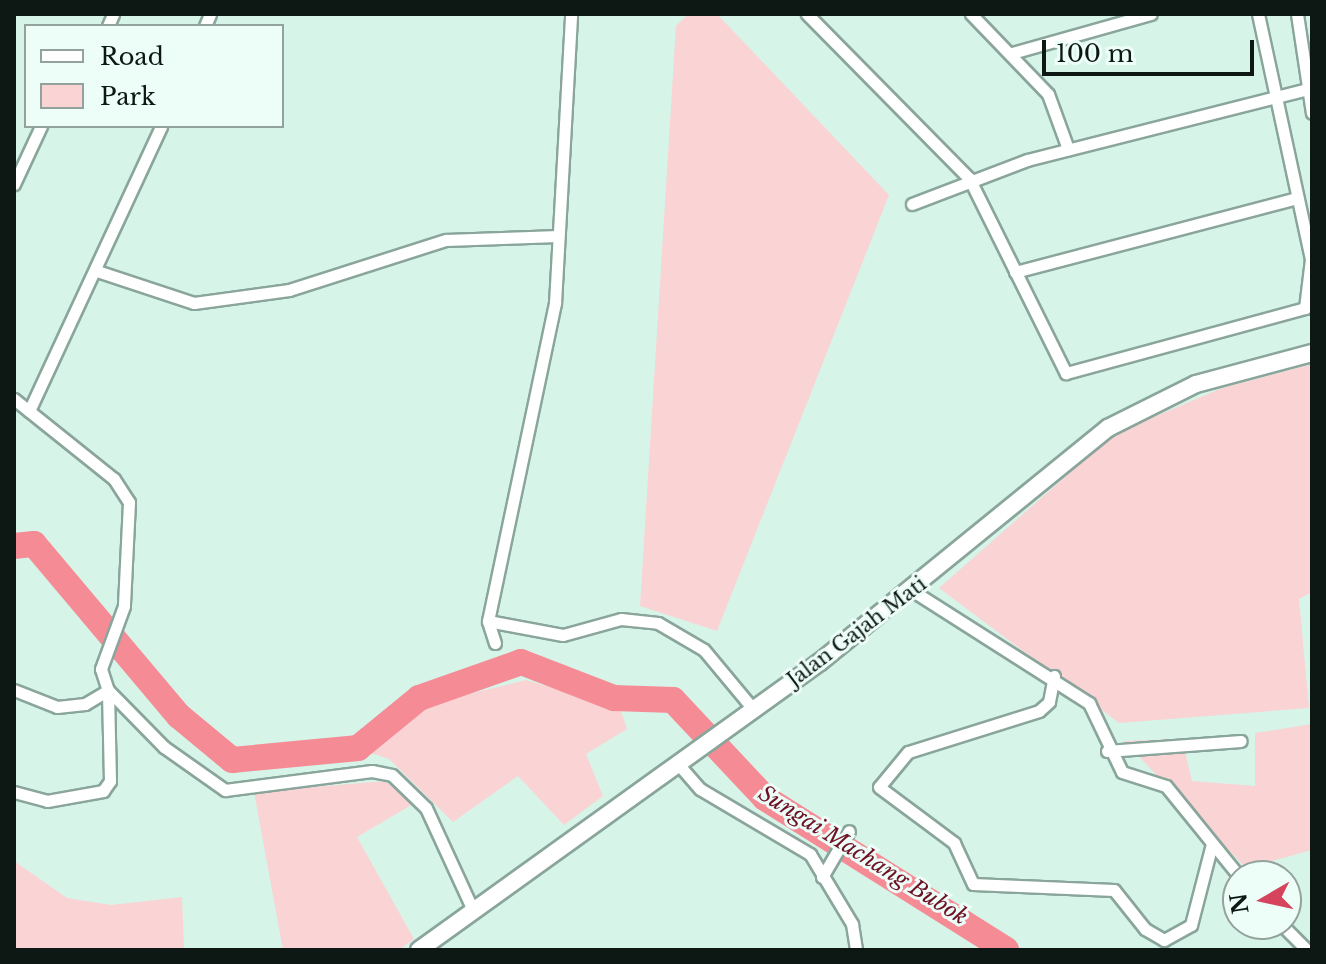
<!DOCTYPE html>
<style>
body{margin:0}
#map{position:relative;width:1326px;height:964px;overflow:hidden;background:#d7f4e9;font-family:"Libre Baskerville",serif}
div>[style]{position:absolute}
[style*='--x']{left:calc(var(--x)*1px);top:calc(var(--y)*1px);width:calc(var(--w)*1px);rotate:calc(var(--a)*1deg)}
.green>*{inset:0;background:#fad3d4}
.river>*{height:26px;margin:-13px;padding:0 13px;transform-origin:13px;border-radius:13px;background:#f58c95}
.roads{filter:drop-shadow(2px 0 #8aa59b) drop-shadow(-2px 0 #8aa59b) drop-shadow(0 2px #8aa59b) drop-shadow(0 -2px #8aa59b)}
.minor>*{height:11px;margin:-5.5px;padding:0 5.5px;transform-origin:5.5px;border-radius:5.5px;background:#fff}
.secondary>*{height:16px;margin:-8px;padding:0 8px;transform-origin:8px;border-radius:8px;background:#fff}
span{translate:-50% -50%;white-space:nowrap;text-align:center;line-height:1.15;-webkit-text-stroke:6px #edfef8;paint-order:stroke}
.street-label{font-size:20px;color:#0d1714}
.water-label{font-size:22px;color:#6f1125;font-style:italic}
.frame{position:absolute;inset:0;border:16px solid #0d1714;pointer-events:none}
.legend{position:absolute;left:24px;top:24px;width:260px;height:104px;box-sizing:border-box;background:#edfef8;border:2px solid #93a29d;margin:0;padding:10px 14px;list-style:none;font-size:24px;color:#0d1714}
.legend li{display:flex;align-items:center;gap:16px;height:40px}
.legend b{width:40px;border:2px solid #93a29d}
.north{position:absolute;left:1222px;top:860px;width:80px;height:80px;box-sizing:border-box;background:#edfef8;border:2px solid #93a29d;border-radius:50%;rotate:261deg;font-size:22px;font-weight:700;line-height:32px;text-align:center;color:#0d1714}
.north::after{content:'';display:block;margin:auto;width:28px;height:36px;background:#d5445c;clip-path:polygon(50% 0,100% 100%,50% 72%,0 100%)}
.scale{position:absolute;left:1042px;top:40px;width:212px;height:36px;box-sizing:border-box;border:4px solid #0d1714;border-top:0;padding-left:10px;font-size:24px;line-height:28px;white-space:nowrap;color:#0d1714;-webkit-text-stroke:6px #edfef8;paint-order:stroke}
</style>
<div id="map">
<div class="green">
<i style="clip-path:polygon(688px 14px,717px 14px,889px 195px,717px 631px,640px 606px,676px 26px)"></i>
<i style="clip-path:polygon(1312px 364px,1312px 592px,1299px 599px,1309px 708px,1119px 723px,939px 588px,1114px 434px,1222px 388px)"></i>
<i style="clip-path:polygon(526px 680px,620px 708px,627px 729px,586px 754px,603px 796px,564px 825px,518px 776px,453px 822px,389px 759px,367px 752px,428px 704px)"></i>
<i style="clip-path:polygon(1312px 724px,1312px 850px,1246px 868px,1124px 741px,1182px 739px,1192px 781px,1255px 786px,1255px 733px)"></i>
<i style="clip-path:polygon(385px 781px,413px 804px,357px 837px,414px 939px,399px 950px,283px 950px,254px 792px)"></i>
<i style="clip-path:polygon(14px 861px,67px 898px,111px 905px,182px 897px,184px 950px,14px 950px)"></i>
</div>
<div class="river">
<i style="--x:14;--y:546;--w:20;--a:-6"></i>
<i style="--x:34;--y:544;--w:225;--a:49.9"></i>
<i style="--x:179;--y:716;--w:69;--a:39.7"></i>
<i style="--x:232;--y:760;--w:127;--a:-5.4"></i>
<i style="--x:358;--y:748;--w:79;--a:-39.3"></i>
<i style="--x:419;--y:698;--w:108;--a:-19.4"></i>
<i style="--x:521;--y:662;--w:100;--a:21.2"></i>
<i style="--x:614;--y:698;--w:59;--a:1.9"></i>
<i style="--x:673;--y:700;--w:134;--a:46.8"></i>
<i style="--x:765;--y:798;--w:285;--a:32.2"></i>
</div>
<div class="roads">
<div class="minor">
<i style="--x:807;--y:14;--w:231;--a:45.4"></i>
<i style="--x:969;--y:178;--w:218;--a:63.6"></i>
<i style="--x:1066;--y:373;--w:248;--a:-15.2"></i>
<i style="--x:1305;--y:308;--w:49;--a:-83"></i>
<i style="--x:1311;--y:259;--w:251;--a:-102.2"></i>
<i style="--x:971;--y:14;--w:111;--a:46.1"></i>
<i style="--x:1048;--y:94;--w:59;--a:70"></i>
<i style="--x:1297;--y:14;--w:100;--a:81.4"></i>
<i style="--x:108;--y:26;--w:13;--a:-67"></i>
<i style="--x:205;--y:26;--w:13;--a:-67"></i>
<i style="--x:1012;--y:53;--w:144;--a:-15.7"></i>
<i style="--x:14;--y:184;--w:64;--a:-65"></i>
<i style="--x:912;--y:204;--w:123;--a:-20.9"></i>
<i style="--x:1027;--y:160;--w:290;--a:-14.2"></i>
<i style="--x:97;--y:271;--w:102;--a:18.3"></i>
<i style="--x:194;--y:303;--w:96;--a:-7.8"></i>
<i style="--x:289;--y:290;--w:165;--a:-17.7"></i>
<i style="--x:446;--y:240;--w:112;--a:-2"></i>
<i style="--x:1015;--y:272;--w:292;--a:-14.7"></i>
<i style="--x:14;--y:399;--w:128;--a:38.7"></i>
<i style="--x:114;--y:479;--w:27;--a:57"></i>
<i style="--x:129;--y:502;--w:104;--a:92.8"></i>
<i style="--x:124;--y:606;--w:67;--a:110.1"></i>
<i style="--x:101;--y:669;--w:22;--a:72"></i>
<i style="--x:108;--y:690;--w:80;--a:45.5"></i>
<i style="--x:164;--y:747;--w:75;--a:35.2"></i>
<i style="--x:225;--y:790;--w:148;--a:-7.4"></i>
<i style="--x:372;--y:771;--w:20;--a:11"></i>
<i style="--x:392;--y:775;--w:47;--a:44.1"></i>
<i style="--x:426;--y:808;--w:112;--a:65.3"></i>
<i style="--x:29;--y:411;--w:314;--a:-65.1"></i>
<i style="--x:913;--y:591;--w:209;--a:32.5"></i>
<i style="--x:1089;--y:703;--w:76;--a:64.4"></i>
<i style="--x:1122;--y:772;--w:46;--a:17.7"></i>
<i style="--x:1166;--y:786;--w:116;--a:51"></i>
<i style="--x:488;--y:621;--w:76;--a:10.6"></i>
<i style="--x:563;--y:635;--w:60;--a:-15.4"></i>
<i style="--x:621;--y:619;--w:37;--a:6"></i>
<i style="--x:658;--y:623;--w:53;--a:30.4"></i>
<i style="--x:704;--y:650;--w:78;--a:50.2"></i>
<i style="--x:495;--y:643;--w:23;--a:-108"></i>
<i style="--x:488;--y:621;--w:325;--a:-78.1"></i>
<i style="--x:555;--y:303;--w:289;--a:-86.8"></i>
<i style="--x:1054;--y:676;--w:26;--a:101"></i>
<i style="--x:1049;--y:702;--w:13;--a:138"></i>
<i style="--x:1039;--y:711;--w:137;--a:162.6"></i>
<i style="--x:908;--y:752;--w:45;--a:129.6"></i>
<i style="--x:879;--y:787;--w:94;--a:36.7"></i>
<i style="--x:954;--y:843;--w:45;--a:65.1"></i>
<i style="--x:973;--y:884;--w:141;--a:2.4"></i>
<i style="--x:1114;--y:890;--w:50;--a:51.5"></i>
<i style="--x:1145;--y:929;--w:22;--a:30"></i>
<i style="--x:1164;--y:940;--w:31;--a:-29"></i>
<i style="--x:1191;--y:925;--w:84;--a:-75.5"></i>
<i style="--x:14;--y:690;--w:46;--a:21.6"></i>
<i style="--x:57;--y:707;--w:28;--a:-6"></i>
<i style="--x:85;--y:704;--w:27;--a:-31"></i>
<i style="--x:1107;--y:751;--w:134;--a:-4.3"></i>
<i style="--x:679;--y:765;--w:32;--a:49"></i>
<i style="--x:700;--y:789;--w:128;--a:30.6"></i>
<i style="--x:810;--y:854;--w:82;--a:59"></i>
<i style="--x:852;--y:924;--w:26;--a:81"></i>
<i style="--x:14;--y:792;--w:34;--a:15"></i>
<i style="--x:47;--y:801;--w:57;--a:-10.1"></i>
<i style="--x:103;--y:791;--w:12;--a:-55"></i>
<i style="--x:110;--y:781;--w:91;--a:-91.3"></i>
<i style="--x:822;--y:877;--w:53;--a:-59.6"></i>
<i style="--x:1281;--y:924;--w:37;--a:45"></i>
</div>
<div class="secondary">
<i style="--x:419;--y:950;--w:494;--a:-35.7"></i>
<i style="--x:820;--y:662;--w:371;--a:-39.1"></i>
<i style="--x:1108;--y:428;--w:98;--a:-26.6"></i>
<i style="--x:1196;--y:384;--w:120;--a:-15"></i>
</div>
</div>
<div class="street-label">
<span style="left:857px;top:632px;rotate:-37deg">Jalan Gajah Mati</span>
</div>
<div class="water-label">
<span style="left:863px;top:855px;rotate:32deg">Sungai Machang Bubok</span>
</div>
<div class="frame"></div>
<ul class="legend">
<li><b style="height:10px;background:#fff"></b>Road</li>
<li><b style="height:22px;background:#fad3d4"></b>Park</li>
</ul>
<div class="north">N</div>
<div class="scale">100 m</div>
</div>
